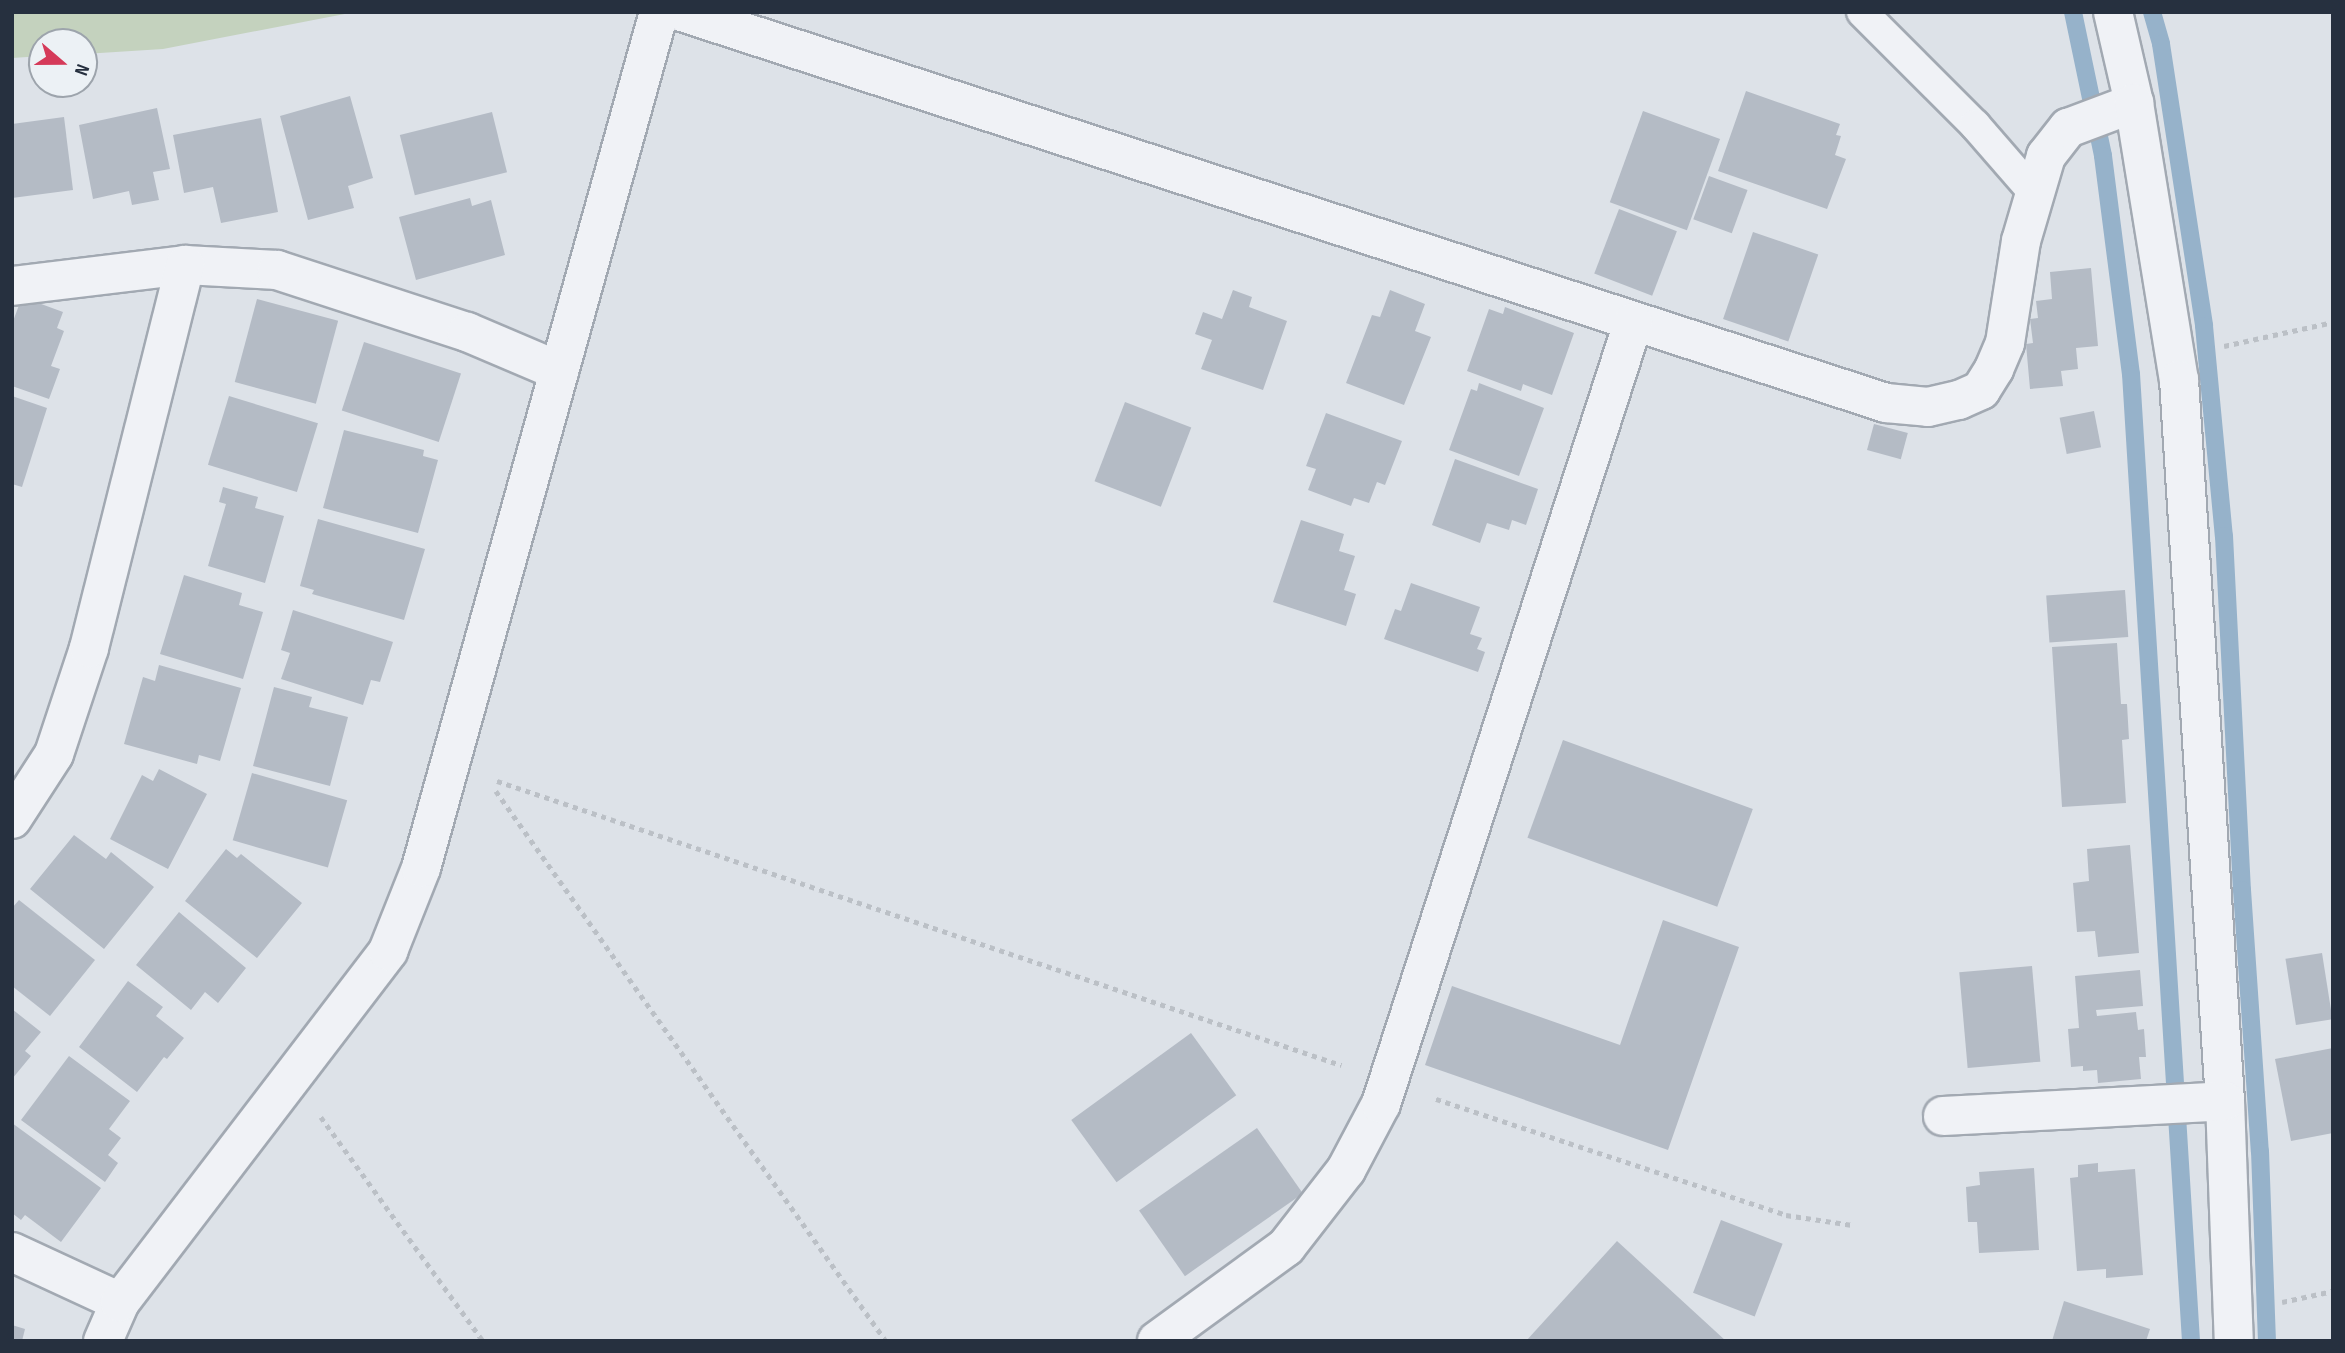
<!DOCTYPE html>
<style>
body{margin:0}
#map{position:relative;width:2345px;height:1353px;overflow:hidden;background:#dde2e8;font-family:"Sofia Sans Condensed",sans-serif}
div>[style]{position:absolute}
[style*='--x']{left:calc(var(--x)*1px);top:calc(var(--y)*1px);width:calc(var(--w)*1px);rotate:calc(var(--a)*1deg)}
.green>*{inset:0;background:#c4d2be}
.stream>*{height:18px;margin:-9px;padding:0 9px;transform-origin:9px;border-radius:9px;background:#96b2ca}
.building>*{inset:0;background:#b4bbc5;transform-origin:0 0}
.path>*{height:4.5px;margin-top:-2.25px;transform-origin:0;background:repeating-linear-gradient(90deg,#bbc0c6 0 5px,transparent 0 10px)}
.roads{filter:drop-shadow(2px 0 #a2a9b2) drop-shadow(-2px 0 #a2a9b2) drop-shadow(0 2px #a2a9b2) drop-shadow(0 -2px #a2a9b2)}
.lane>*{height:30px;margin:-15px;padding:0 15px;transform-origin:15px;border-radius:15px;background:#f0f2f6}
.street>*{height:38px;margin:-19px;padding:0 19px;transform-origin:19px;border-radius:19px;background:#f0f2f6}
span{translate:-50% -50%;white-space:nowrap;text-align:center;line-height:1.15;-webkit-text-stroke:6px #ecf1f5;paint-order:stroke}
.frame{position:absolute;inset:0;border:14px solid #26303f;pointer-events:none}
.north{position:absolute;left:28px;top:28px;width:70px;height:70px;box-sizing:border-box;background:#ecf1f5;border:2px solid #9da4ac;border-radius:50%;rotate:110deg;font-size:19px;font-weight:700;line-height:28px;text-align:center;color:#26303f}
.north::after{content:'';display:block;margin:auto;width:24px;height:32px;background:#d53a59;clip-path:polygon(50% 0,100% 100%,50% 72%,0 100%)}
</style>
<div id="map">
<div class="green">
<i style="clip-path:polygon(12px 12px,355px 12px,163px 49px,84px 54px,84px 42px,42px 42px,42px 56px,12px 58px)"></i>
</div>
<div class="stream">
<i style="--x:2073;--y:12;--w:147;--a:78.2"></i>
<i style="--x:2103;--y:156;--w:220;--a:82.7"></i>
<i style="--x:2131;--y:374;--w:969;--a:86.45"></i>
<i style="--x:2152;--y:12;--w:33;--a:74"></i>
<i style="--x:2161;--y:44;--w:285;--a:81.3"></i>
<i style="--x:2204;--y:326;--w:211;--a:84.6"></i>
<i style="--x:2224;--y:536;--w:354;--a:87.1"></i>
<i style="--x:2242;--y:890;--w:262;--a:86.1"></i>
<i style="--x:2260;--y:1151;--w:190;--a:87.9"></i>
</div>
<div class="building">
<i style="clip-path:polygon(1746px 91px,1840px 124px,1836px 135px,1841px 136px,1835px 155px,1846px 159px,1827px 209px,1718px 171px)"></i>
<i style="clip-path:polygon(350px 96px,373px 178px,348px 186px,354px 208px,308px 220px,280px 116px)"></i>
<i style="clip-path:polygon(157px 108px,170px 169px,153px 172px,159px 200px,132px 205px,129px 191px,93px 199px,79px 125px)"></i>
<i style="left:1643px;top:111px;width:82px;height:97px;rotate:20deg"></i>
<i style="left:492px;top:112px;width:62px;height:95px;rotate:76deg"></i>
<i style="clip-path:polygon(64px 117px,73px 190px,12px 198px,12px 124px)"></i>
<i style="clip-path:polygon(261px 118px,278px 212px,221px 223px,213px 187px,184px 193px,173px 135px)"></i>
<i style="left:1709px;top:176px;width:41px;height:46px;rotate:20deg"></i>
<i style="clip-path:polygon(470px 198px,472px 206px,491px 200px,505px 255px,416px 280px,399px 217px)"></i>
<i style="left:1619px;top:209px;width:62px;height:69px;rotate:21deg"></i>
<i style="left:1753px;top:232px;width:69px;height:92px;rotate:19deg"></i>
<i style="clip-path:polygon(2091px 268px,2098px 346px,2076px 348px,2078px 369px,2061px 371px,2063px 386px,2030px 389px,2026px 344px,2033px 343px,2030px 319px,2038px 318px,2036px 301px,2052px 299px,2050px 272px)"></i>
<i style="clip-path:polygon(1233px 290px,1252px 297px,1249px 307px,1287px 321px,1263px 390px,1201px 369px,1212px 340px,1195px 334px,1203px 312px,1222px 319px)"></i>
<i style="clip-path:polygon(1390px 290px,1425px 304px,1415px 331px,1431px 337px,1404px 405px,1346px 383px,1372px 315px,1380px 317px)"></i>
<i style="clip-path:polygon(22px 297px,63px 312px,57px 328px,64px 331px,51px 366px,60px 369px,49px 399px,12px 386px,12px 324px)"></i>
<i style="left:257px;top:299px;width:84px;height:86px;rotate:15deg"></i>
<i style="clip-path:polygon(1505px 307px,1574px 333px,1552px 395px,1523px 384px,1521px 391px,1467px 371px,1489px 309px,1503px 314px)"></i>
<i style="left:364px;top:342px;width:102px;height:72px;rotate:18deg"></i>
<i style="clip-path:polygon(1479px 383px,1544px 408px,1519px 476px,1449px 450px,1471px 389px,1477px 391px)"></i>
<i style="clip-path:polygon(12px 396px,47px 408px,22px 487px,12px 484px)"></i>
<i style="left:229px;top:396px;width:93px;height:72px;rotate:17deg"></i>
<i style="left:1125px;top:402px;width:71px;height:85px;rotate:21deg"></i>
<i style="left:2094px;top:411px;width:37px;height:35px;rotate:79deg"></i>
<i style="clip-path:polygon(1326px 413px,1402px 441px,1385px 485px,1377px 482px,1369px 503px,1354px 498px,1351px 506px,1308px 490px,1316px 469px,1306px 466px)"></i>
<i style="left:1874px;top:424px;width:35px;height:27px;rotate:15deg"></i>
<i style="clip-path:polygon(344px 430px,424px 450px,423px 456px,438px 460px,418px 533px,323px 508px)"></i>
<i style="clip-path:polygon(1455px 459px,1538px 489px,1526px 525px,1512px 520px,1509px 530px,1487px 523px,1480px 543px,1432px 525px)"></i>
<i style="clip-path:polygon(223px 487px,258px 497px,255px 508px,284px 516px,265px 583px,208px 566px,226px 504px,219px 502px)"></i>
<i style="clip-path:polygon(318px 519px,425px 549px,404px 620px,312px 594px,314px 590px,300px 586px)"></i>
<i style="clip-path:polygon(1301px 520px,1344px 534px,1339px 551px,1355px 556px,1344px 590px,1356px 594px,1346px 626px,1273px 602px)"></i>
<i style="clip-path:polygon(184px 575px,242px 593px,239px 605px,263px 612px,243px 679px,160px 654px)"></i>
<i style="clip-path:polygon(1411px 583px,1480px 607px,1470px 634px,1482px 638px,1477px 649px,1485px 652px,1478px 672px,1384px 639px,1395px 609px,1401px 611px)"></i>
<i style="left:2125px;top:590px;width:47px;height:79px;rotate:86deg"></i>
<i style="clip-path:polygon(293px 610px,393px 642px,380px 682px,371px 680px,363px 705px,281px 679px,290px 653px,281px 650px)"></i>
<i style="clip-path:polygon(2117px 643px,2121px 704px,2127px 704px,2129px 739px,2122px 740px,2126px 803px,2062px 807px,2052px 647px)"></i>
<i style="clip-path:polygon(159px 665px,241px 688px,220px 761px,199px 755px,197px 764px,124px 744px,143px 677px,155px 681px)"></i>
<i style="clip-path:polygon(274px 687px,312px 697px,309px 707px,348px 717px,330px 786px,253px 766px)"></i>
<i style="left:1563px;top:740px;width:202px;height:104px;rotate:20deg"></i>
<i style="clip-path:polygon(159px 769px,207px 794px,168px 869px,110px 839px,142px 775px,153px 781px)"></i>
<i style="left:252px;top:773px;width:99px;height:70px;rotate:16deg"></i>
<i style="clip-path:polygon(74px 835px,106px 859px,111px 852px,154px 887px,104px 949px,30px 889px)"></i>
<i style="clip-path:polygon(2130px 845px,2139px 953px,2098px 957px,2095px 931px,2077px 932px,2073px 883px,2089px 881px,2087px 849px)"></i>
<i style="clip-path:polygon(226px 849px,237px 858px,241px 854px,302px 903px,257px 958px,185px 901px)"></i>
<i style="clip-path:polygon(19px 900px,95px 960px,50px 1016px,12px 986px,12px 908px)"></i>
<i style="clip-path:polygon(179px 912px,246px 968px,218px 1003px,205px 992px,191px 1010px,136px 965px)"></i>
<i style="clip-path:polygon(1663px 920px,1739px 947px,1668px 1150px,1425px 1065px,1452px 986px,1620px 1045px)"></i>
<i style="left:2322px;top:953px;width:67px;height:37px;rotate:81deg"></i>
<i style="left:2032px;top:966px;width:96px;height:73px;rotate:85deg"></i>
<i style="clip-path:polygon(2140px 970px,2143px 1006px,2096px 1010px,2097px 1016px,2136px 1012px,2138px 1030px,2144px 1029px,2146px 1057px,2139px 1057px,2141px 1079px,2098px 1083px,2097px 1070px,2083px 1071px,2083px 1066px,2071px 1067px,2068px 1029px,2079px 1028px,2075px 976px)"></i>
<i style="clip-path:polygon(128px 981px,163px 1007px,156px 1016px,184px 1038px,167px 1059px,164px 1057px,137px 1092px,79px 1047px)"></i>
<i style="clip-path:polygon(12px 1009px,41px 1032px,25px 1051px,31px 1056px,12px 1079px)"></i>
<i style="left:1191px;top:1033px;width:77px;height:148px;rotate:54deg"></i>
<i style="clip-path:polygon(2333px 1048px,2333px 1133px,2291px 1141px,2275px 1059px)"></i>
<i style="clip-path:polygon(69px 1056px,130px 1101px,109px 1129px,121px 1138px,108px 1155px,118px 1163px,105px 1182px,21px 1120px)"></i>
<i style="clip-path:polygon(12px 1123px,101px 1188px,61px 1242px,25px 1215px,21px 1220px,12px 1213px)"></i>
<i style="left:1257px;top:1128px;width:80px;height:144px;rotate:55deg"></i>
<i style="clip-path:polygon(2098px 1163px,2098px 1172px,2135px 1169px,2143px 1275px,2106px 1278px,2106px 1269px,2077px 1271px,2070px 1178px,2078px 1177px,2078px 1165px)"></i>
<i style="clip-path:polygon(2034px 1168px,2039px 1250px,1979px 1253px,1977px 1222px,1968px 1222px,1966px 1187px,1980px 1185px,1979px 1172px)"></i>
<i style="left:1721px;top:1220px;width:66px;height:78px;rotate:21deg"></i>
<i style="clip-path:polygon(1617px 1241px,1726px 1341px,1526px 1341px)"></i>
<i style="clip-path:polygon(2064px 1301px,2150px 1329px,2146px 1341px,2052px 1341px)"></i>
<i style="clip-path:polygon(12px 1325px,25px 1329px,22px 1341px,12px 1341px)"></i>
</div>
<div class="path">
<i style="--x:2224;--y:346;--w:112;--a:-12.4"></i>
<i style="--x:497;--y:781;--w:891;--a:18.6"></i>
<i style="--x:496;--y:791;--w:674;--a:54.66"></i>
<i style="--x:1436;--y:1099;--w:369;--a:18.3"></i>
<i style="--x:1786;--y:1215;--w:67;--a:8.6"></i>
<i style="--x:321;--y:1117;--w:276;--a:54.1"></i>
<i style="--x:2282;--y:1302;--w:52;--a:-12.2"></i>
</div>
<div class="roads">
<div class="lane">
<i style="--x:1862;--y:12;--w:160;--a:45"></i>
<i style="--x:1975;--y:125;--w:91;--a:49"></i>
</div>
<div class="street">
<i style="--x:682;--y:12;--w:1266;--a:17.99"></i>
<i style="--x:1886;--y:403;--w:42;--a:5.4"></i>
<i style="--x:1928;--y:407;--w:32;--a:-13"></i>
<i style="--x:1959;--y:400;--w:24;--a:-24"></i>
<i style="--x:1981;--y:390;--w:25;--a:-58"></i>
<i style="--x:1994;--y:369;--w:28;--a:-67"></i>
<i style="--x:2005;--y:343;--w:103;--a:-81.1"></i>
<i style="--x:2021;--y:241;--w:89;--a:-73.6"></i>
<i style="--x:2046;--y:156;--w:36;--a:-52"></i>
<i style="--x:2068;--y:128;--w:71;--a:-20.7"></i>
<i style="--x:2113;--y:12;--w:93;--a:77"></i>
<i style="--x:2134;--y:103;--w:281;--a:80.8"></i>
<i style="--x:2179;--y:380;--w:722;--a:86.35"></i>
<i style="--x:2225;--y:1101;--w:240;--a:87.9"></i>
<i style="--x:12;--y:286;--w:174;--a:-6.9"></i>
<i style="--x:185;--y:265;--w:92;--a:3.1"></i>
<i style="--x:277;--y:270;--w:200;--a:18.1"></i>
<i style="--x:467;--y:332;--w:100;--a:23"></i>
<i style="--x:12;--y:819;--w:77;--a:-57.1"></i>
<i style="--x:54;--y:754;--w:112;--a:-71.7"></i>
<i style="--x:89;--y:648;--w:395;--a:-75.9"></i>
<i style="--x:1943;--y:1116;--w:282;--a:-3"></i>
<i style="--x:12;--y:1252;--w:119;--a:24.8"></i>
<i style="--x:103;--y:1341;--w:43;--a:-66.4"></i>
<i style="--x:120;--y:1302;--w:442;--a:-52.6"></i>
<i style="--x:388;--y:951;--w:89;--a:-68.3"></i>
<i style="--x:421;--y:868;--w:888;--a:-74.46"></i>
<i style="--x:1157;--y:1341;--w:160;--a:-36.1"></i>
<i style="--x:1286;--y:1247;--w:98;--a:-52.1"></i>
<i style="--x:1346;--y:1170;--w:75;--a:-62.1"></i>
<i style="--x:1381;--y:1104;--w:821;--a:-72.12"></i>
</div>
</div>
<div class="frame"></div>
<div class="north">N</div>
</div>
